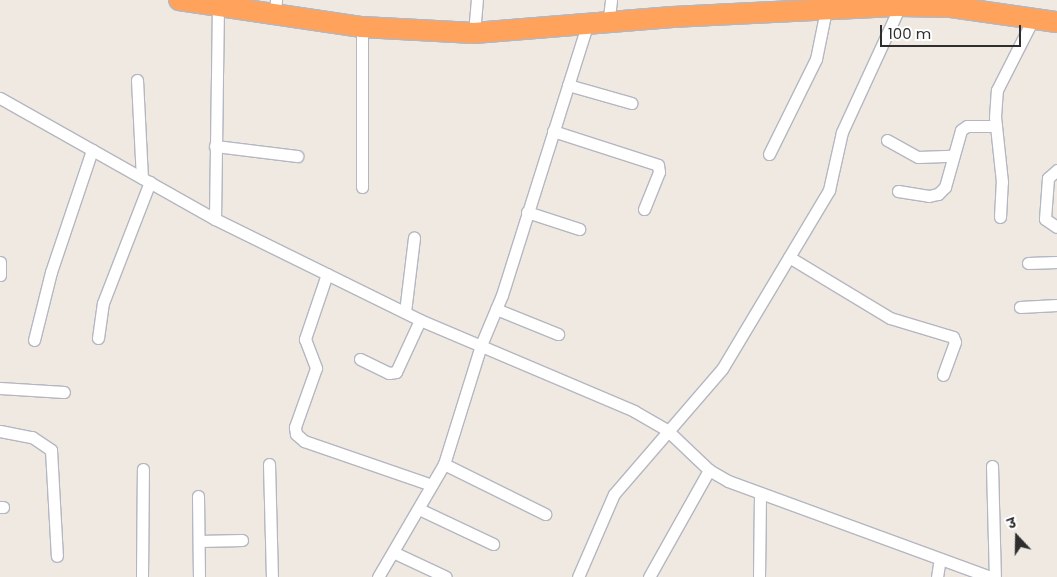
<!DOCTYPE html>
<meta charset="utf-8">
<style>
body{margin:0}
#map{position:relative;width:1057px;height:577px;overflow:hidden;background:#efe9e1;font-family:Poppins,"Noto Sans Devanagari",sans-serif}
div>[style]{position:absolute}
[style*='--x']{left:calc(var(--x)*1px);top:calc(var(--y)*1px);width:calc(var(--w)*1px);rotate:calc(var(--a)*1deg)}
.roads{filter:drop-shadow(1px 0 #b4b7c1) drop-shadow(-1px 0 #b4b7c1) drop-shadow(0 1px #b4b7c1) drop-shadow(0 -1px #b4b7c1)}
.street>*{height:11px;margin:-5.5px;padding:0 5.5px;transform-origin:5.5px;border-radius:5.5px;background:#fff}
.highway>*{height:20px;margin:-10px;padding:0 10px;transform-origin:10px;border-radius:10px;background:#ffa35c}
span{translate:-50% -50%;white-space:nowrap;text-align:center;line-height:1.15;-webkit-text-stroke:4px #fff;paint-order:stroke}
.north{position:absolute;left:992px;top:512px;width:50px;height:50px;-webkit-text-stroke:4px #fff;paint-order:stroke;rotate:339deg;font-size:14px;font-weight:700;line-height:20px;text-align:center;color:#2e2e2e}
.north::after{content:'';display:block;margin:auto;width:18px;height:22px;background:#2e2e2e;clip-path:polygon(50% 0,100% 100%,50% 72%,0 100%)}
.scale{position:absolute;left:880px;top:25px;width:141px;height:22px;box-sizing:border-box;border:2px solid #2e2e2e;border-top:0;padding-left:6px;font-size:15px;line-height:18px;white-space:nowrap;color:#2e2e2e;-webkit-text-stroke:4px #fff;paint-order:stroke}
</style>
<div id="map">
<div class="roads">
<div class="street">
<i style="--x:274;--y:15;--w:15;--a:-82"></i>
<i style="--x:608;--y:25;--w:25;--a:-83"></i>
<i style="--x:474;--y:33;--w:33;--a:-85"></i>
<i style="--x:137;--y:80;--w:98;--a:87.1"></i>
<i style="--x:568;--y:85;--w:66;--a:15.9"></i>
<i style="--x:0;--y:98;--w:247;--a:29.4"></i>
<i style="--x:215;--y:219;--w:229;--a:26.2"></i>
<i style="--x:420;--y:320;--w:233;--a:23"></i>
<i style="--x:634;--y:411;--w:39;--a:30"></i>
<i style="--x:668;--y:431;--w:57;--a:43.6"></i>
<i style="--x:709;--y:470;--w:22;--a:30"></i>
<i style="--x:728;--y:481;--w:280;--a:20.1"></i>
<i style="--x:553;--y:131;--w:110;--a:17.9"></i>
<i style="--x:658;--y:165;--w:7;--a:82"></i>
<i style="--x:659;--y:172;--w:40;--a:112"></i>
<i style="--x:887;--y:140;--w:35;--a:29"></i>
<i style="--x:918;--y:157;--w:34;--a:-2"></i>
<i style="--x:215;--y:146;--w:83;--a:7"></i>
<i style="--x:769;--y:154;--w:106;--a:-63.7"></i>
<i style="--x:816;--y:59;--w:50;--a:-78.5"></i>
<i style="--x:1057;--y:170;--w:12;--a:138"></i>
<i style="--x:1048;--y:178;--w:41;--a:94.2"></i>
<i style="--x:1045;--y:219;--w:14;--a:34"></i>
<i style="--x:362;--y:187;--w:160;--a:-90"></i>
<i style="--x:898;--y:191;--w:31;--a:9"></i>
<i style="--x:929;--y:196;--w:9;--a:-13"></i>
<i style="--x:938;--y:194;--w:10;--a:-45"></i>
<i style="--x:945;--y:187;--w:59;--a:-74.3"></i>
<i style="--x:961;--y:130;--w:7;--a:-34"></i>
<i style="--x:967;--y:126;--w:29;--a:0"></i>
<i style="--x:527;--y:212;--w:55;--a:18.1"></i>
<i style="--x:1000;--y:217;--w:35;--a:-87"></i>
<i style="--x:1002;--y:182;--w:65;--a:-96.1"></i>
<i style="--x:995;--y:117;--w:27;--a:-86"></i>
<i style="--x:997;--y:90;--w:80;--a:-63.1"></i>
<i style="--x:215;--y:219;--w:213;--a:-89.2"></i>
<i style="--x:789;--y:257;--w:118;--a:31.1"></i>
<i style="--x:890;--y:318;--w:66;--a:16.8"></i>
<i style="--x:953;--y:337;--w:5;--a:68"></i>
<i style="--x:955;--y:342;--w:35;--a:110"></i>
<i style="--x:0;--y:262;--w:13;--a:90"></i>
<i style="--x:1028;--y:263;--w:29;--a:-2"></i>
<i style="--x:327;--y:274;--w:69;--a:108.7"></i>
<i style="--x:305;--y:339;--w:31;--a:69"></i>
<i style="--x:316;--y:368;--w:63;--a:109.6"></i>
<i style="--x:295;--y:427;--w:7;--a:82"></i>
<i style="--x:296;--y:434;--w:11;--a:41"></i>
<i style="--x:304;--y:441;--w:135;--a:19"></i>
<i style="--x:1020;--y:307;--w:37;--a:-3"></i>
<i style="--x:496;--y:309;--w:67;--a:22"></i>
<i style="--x:405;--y:312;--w:75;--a:-83.1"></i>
<i style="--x:98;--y:338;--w:35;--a:-82"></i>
<i style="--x:103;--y:303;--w:130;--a:-68.8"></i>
<i style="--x:34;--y:340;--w:70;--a:-76"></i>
<i style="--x:51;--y:272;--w:129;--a:-71.4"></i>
<i style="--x:360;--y:359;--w:32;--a:26"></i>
<i style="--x:389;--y:373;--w:7;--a:-8"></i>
<i style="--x:396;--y:372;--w:57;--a:-65.2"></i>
<i style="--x:0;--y:388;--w:64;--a:3.6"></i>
<i style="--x:0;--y:431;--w:33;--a:11"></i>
<i style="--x:32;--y:437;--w:23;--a:34"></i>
<i style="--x:51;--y:450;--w:106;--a:86.8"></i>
<i style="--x:269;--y:464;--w:113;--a:88.5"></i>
<i style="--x:444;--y:464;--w:113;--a:26.3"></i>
<i style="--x:992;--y:466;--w:111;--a:88.5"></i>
<i style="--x:198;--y:496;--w:81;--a:89.3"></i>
<i style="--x:0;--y:507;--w:3;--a:0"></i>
<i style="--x:419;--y:509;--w:82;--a:25.3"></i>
<i style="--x:199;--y:541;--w:43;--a:-1.3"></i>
<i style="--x:395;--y:553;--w:56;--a:25.2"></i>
<i style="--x:142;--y:577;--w:108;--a:-89.5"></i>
<i style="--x:378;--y:577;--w:131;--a:-59.7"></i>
<i style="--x:444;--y:464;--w:125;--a:-72.7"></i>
<i style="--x:481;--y:345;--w:54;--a:-67.2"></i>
<i style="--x:502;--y:295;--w:282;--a:-72.5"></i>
<i style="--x:578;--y:577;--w:90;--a:-66.6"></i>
<i style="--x:614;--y:494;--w:165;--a:-49.2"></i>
<i style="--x:722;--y:369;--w:209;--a:-59.1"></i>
<i style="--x:829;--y:190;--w:59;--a:-77.4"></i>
<i style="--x:842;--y:132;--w:139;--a:-65.3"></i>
<i style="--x:649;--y:577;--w:123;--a:-60.7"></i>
<i style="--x:759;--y:577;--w:84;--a:-89.3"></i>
<i style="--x:937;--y:577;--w:18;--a:-81"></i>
</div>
<div class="highway">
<i style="--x:179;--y:0;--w:185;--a:8.4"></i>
<i style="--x:362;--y:27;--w:112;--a:3.1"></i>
<i style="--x:474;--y:33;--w:199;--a:-4.6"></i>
<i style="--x:672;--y:17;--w:228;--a:-2.8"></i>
<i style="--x:900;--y:6;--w:51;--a:1.1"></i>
<i style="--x:951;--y:7;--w:107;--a:8.1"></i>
</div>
</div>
<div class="north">उ</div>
<div class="scale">100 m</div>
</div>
